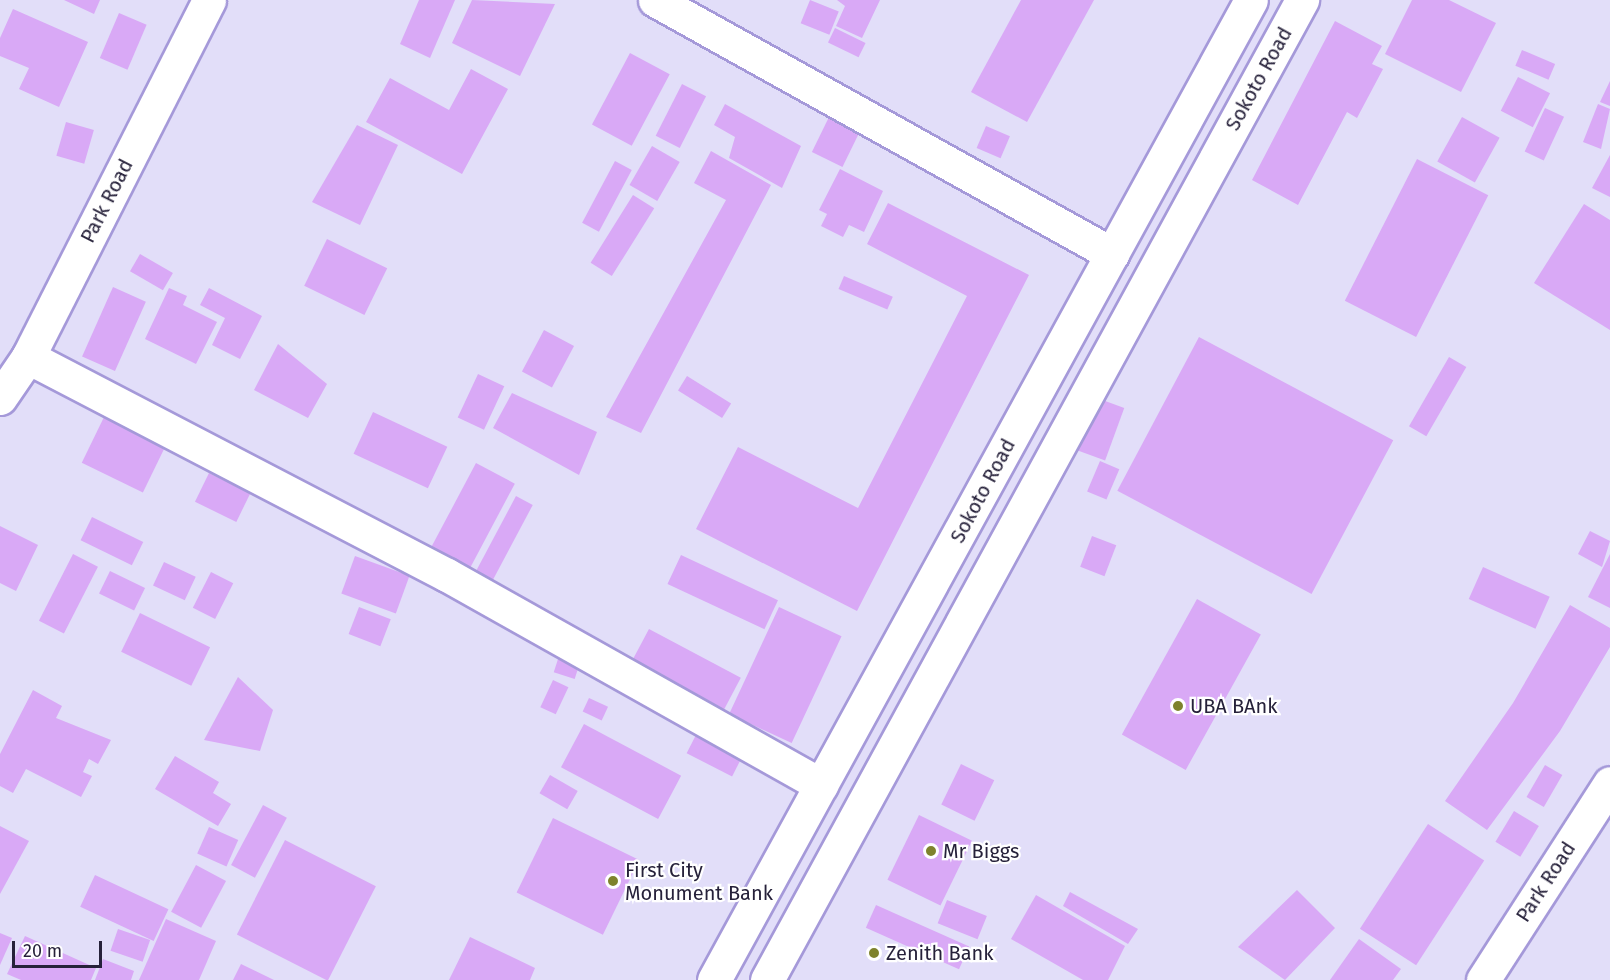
<!DOCTYPE html>
<style>
body{margin:0}
#map{position:relative;width:1610px;height:980px;overflow:hidden;background:#e2def9;font-family:"Fira Sans",sans-serif}
div>[style]{position:absolute}
[style*='--x']{left:calc(var(--x)*1px);top:calc(var(--y)*1px);width:calc(var(--w)*1px);rotate:calc(var(--a)*1deg)}
.building>*{inset:0;background:#d9a9f6;transform-origin:0 0}
.roads{filter:drop-shadow(2px 0 #a599d9) drop-shadow(-2px 0 #a599d9) drop-shadow(0 2px #a599d9) drop-shadow(0 -2px #a599d9)}
.minor>*{height:33px;margin:-16.5px;padding:0 16.5px;transform-origin:16.5px;border-radius:16.5px;background:#fff}
.major>*{height:33px;margin:-16.5px;padding:0 16.5px;transform-origin:16.5px;border-radius:16.5px;background:#fff}
.dots>*{width:16px;height:16px;translate:-50% -50%;box-sizing:border-box;border:3px solid #fff;border-radius:50%}
span{translate:-50% -50%;white-space:nowrap;text-align:center;line-height:1.15;-webkit-text-stroke:4.5px #fff;paint-order:stroke}
.street-label{font-size:20px;color:#26213a}
.poi-label{font-size:20px;color:#26213a}
.left{translate:0 -50%;text-align:left}
.scale{position:absolute;left:12px;top:941px;width:90px;height:27px;box-sizing:border-box;border:3px solid #26213a;border-top:0;padding-left:8px;font-size:18px;line-height:21px;white-space:nowrap;color:#26213a;-webkit-text-stroke:4px #fff;paint-order:stroke}
</style>
<div id="map">
<div class="building">
<i style="clip-path:polygon(64px 0,100px 0,94px 14px)"></i>
<i style="clip-path:polygon(419px 0,455px 0,430px 58px,400px 44px)"></i>
<i style="clip-path:polygon(472px 0,555px 4px,520px 76px,452px 43px)"></i>
<i style="left:810px;top:0;width:31px;height:25px;rotate:22deg"></i>
<i style="clip-path:polygon(837px 0,880px 0,862px 38px,836px 26px,845px 6px)"></i>
<i style="clip-path:polygon(1021px 0,1094px 0,1027px 122px,971px 92px)"></i>
<i style="clip-path:polygon(1412px 0,1449px 0,1496px 23px,1461px 92px,1385px 54px)"></i>
<i style="clip-path:polygon(13px 9px,88px 42px,59px 107px,19px 89px,29px 68px,0 56px,0 38px)"></i>
<i style="left:119px;top:13px;width:30px;height:49px;rotate:23deg"></i>
<i style="clip-path:polygon(1335px 21px,1382px 46px,1372px 64px,1383px 69px,1357px 118px,1347px 112px,1298px 205px,1252px 180px)"></i>
<i style="left:835px;top:28px;width:34px;height:16px;rotate:26deg"></i>
<i style="left:1522px;top:50px;width:36px;height:17px;rotate:23deg"></i>
<i style="left:630px;top:53px;width:45px;height:81px;rotate:28deg"></i>
<i style="clip-path:polygon(471px 69px,508px 89px,462px 174px,366px 122px,390px 78px,449px 110px)"></i>
<i style="left:1518px;top:77px;width:36px;height:38px;rotate:27deg"></i>
<i style="clip-path:polygon(1610px 81px,1610px 106px,1600px 102px)"></i>
<i style="left:682px;top:84px;width:27px;height:58px;rotate:27deg"></i>
<i style="clip-path:polygon(725px 104px,801px 146px,782px 188px,729px 158px,735px 137px,714px 125px)"></i>
<i style="clip-path:polygon(1598px 104px,1610px 109px,1601px 149px,1583px 142px)"></i>
<i style="left:1545px;top:108px;width:21px;height:48px;rotate:25deg"></i>
<i style="left:829px;top:117px;width:34px;height:39px;rotate:26deg"></i>
<i style="left:1462px;top:117px;width:43px;height:51px;rotate:29deg"></i>
<i style="left:66px;top:122px;width:29px;height:35px;rotate:16deg"></i>
<i style="clip-path:polygon(357px 125px,398px 145px,360px 225px,312px 202px)"></i>
<i style="left:986px;top:126px;width:26px;height:24px;rotate:23deg"></i>
<i style="left:652px;top:146px;width:32px;height:45px;rotate:30deg"></i>
<i style="clip-path:polygon(711px 151px,771px 185px,641px 433px,606px 417px,726px 200px,694px 183px)"></i>
<i style="clip-path:polygon(1610px 155px,1610px 197px,1592px 188px)"></i>
<i style="left:1417px;top:159px;width:80px;height:159px;rotate:27deg"></i>
<i style="left:615px;top:161px;width:19px;height:70px;rotate:28deg"></i>
<i style="clip-path:polygon(840px 169px,883px 191px,864px 232px,849px 225px,843px 237px,821px 226px,827px 214px,819px 210px)"></i>
<i style="left:633px;top:195px;width:25px;height:80px;rotate:32deg"></i>
<i style="clip-path:polygon(888px 203px,1029px 275px,857px 611px,696px 529px,738px 447px,858px 508px,967px 296px,867px 244px)"></i>
<i style="clip-path:polygon(1584px 204px,1610px 220px,1610px 330px,1534px 283px)"></i>
<i style="left:327px;top:239px;width:67px;height:52px;rotate:26deg"></i>
<i style="left:140px;top:254px;width:38px;height:20px;rotate:30deg"></i>
<i style="left:844px;top:276px;width:53px;height:14px;rotate:23deg"></i>
<i style="left:113px;top:287px;width:36px;height:76px;rotate:24deg"></i>
<i style="clip-path:polygon(169px 288px,187px 296px,183px 305px,217px 322px,196px 364px,145px 339px)"></i>
<i style="clip-path:polygon(209px 288px,262px 316px,240px 359px,212px 345px,225px 318px,200px 305px)"></i>
<i style="left:544px;top:330px;width:34px;height:47px;rotate:28deg"></i>
<i style="left:1199px;top:337px;width:220px;height:174px;rotate:28deg"></i>
<i style="clip-path:polygon(278px 344px,327px 384px,308px 418px,254px 390px)"></i>
<i style="left:1449px;top:357px;width:20px;height:80px;rotate:30deg"></i>
<i style="left:478px;top:374px;width:29px;height:48px;rotate:25deg"></i>
<i style="left:687px;top:376px;width:52px;height:17px;rotate:32deg"></i>
<i style="clip-path:polygon(512px 393px,597px 432px,579px 475px,493px 428px)"></i>
<i style="left:1097px;top:398px;width:29px;height:56px;rotate:20deg"></i>
<i style="left:373px;top:412px;width:82px;height:46px;rotate:25deg"></i>
<i style="left:105px;top:415px;width:68px;height:53px;rotate:26deg"></i>
<i style="left:1100px;top:461px;width:21px;height:33px;rotate:23deg"></i>
<i style="left:476px;top:463px;width:44px;height:98px;rotate:28deg"></i>
<i style="left:209px;top:473px;width:46px;height:32px;rotate:26deg"></i>
<i style="left:516px;top:496px;width:19px;height:87px;rotate:28deg"></i>
<i style="left:92px;top:517px;width:57px;height:26px;rotate:26deg"></i>
<i style="clip-path:polygon(0 526px,38px 545px,16px 591px,0 583px)"></i>
<i style="clip-path:polygon(1590px 531px,1610px 541px,1602px 567px,1578px 554px)"></i>
<i style="left:1092px;top:536px;width:26px;height:33px;rotate:21deg"></i>
<i style="left:73px;top:554px;width:28px;height:75px;rotate:27deg"></i>
<i style="clip-path:polygon(1610px 554px,1610px 608px,1588px 597px)"></i>
<i style="left:681px;top:555px;width:107px;height:32px;rotate:25deg"></i>
<i style="left:355px;top:556px;width:58px;height:40px;rotate:20deg"></i>
<i style="left:164px;top:562px;width:35px;height:26px;rotate:25deg"></i>
<i style="left:1483px;top:567px;width:73px;height:35px;rotate:24deg"></i>
<i style="left:110px;top:571px;width:39px;height:25px;rotate:26deg"></i>
<i style="left:211px;top:572px;width:25px;height:40px;rotate:27deg"></i>
<i style="left:1197px;top:599px;width:73px;height:155px;rotate:29deg"></i>
<i style="clip-path:polygon(1570px 605px,1610px 628px,1610px 647px,1560px 731px,1487px 830px,1445px 801px,1513px 703px)"></i>
<i style="left:359px;top:607px;width:34px;height:29px;rotate:21deg"></i>
<i style="left:779px;top:607px;width:69px;height:118px;rotate:25deg"></i>
<i style="left:140px;top:613px;width:78px;height:43px;rotate:26deg"></i>
<i style="left:649px;top:629px;width:104px;height:38px;rotate:28deg"></i>
<i style="left:559px;top:656px;width:22px;height:17px;rotate:18deg"></i>
<i style="clip-path:polygon(238px 677px,273px 710px,260px 751px,204px 740px)"></i>
<i style="left:553px;top:680px;width:17px;height:30px;rotate:25deg"></i>
<i style="clip-path:polygon(33px 690px,62px 706px,56px 718px,111px 740px,98px 764px,89px 759px,83px 772px,92px 776px,81px 797px,26px 769px,13px 793px,0 786px,0 754px)"></i>
<i style="left:589px;top:698px;width:21px;height:15px;rotate:25deg"></i>
<i style="left:584px;top:724px;width:110px;height:49px;rotate:28deg"></i>
<i style="left:698px;top:731px;width:51px;height:25px;rotate:27deg"></i>
<i style="clip-path:polygon(175px 756px,219px 782px,213px 793px,231px 804px,218px 826px,155px 789px)"></i>
<i style="left:961px;top:764px;width:37px;height:45px;rotate:26deg"></i>
<i style="left:1545px;top:765px;width:20px;height:37px;rotate:30deg"></i>
<i style="left:550px;top:775px;width:32px;height:21px;rotate:30deg"></i>
<i style="left:263px;top:805px;width:27px;height:68px;rotate:28deg"></i>
<i style="left:1514px;top:811px;width:29px;height:36px;rotate:31deg"></i>
<i style="left:919px;top:815px;width:59px;height:72px;rotate:26deg"></i>
<i style="left:553px;top:818px;width:96px;height:83px;rotate:26deg"></i>
<i style="left:1428px;top:824px;width:67px;height:125px;rotate:33deg"></i>
<i style="clip-path:polygon(0 826px,29px 841px,0 894px)"></i>
<i style="left:209px;top:827px;width:32px;height:29px;rotate:24deg"></i>
<i style="left:285px;top:840px;width:102px;height:106px;rotate:27deg"></i>
<i style="left:196px;top:865px;width:34px;height:53px;rotate:28deg"></i>
<i style="left:95px;top:875px;width:81px;height:35px;rotate:25deg"></i>
<i style="clip-path:polygon(1297px 890px,1335px 928px,1285px 980px,1238px 947px)"></i>
<i style="clip-path:polygon(1070px 892px,1138px 929px,1128px 944px,1063px 906px)"></i>
<i style="clip-path:polygon(1036px 895px,1125px 946px,1108px 980px,1083px 980px,1011px 939px)"></i>
<i style="left:947px;top:900px;width:43px;height:25px;rotate:22deg"></i>
<i style="left:876px;top:905px;width:102px;height:25px;rotate:24deg"></i>
<i style="clip-path:polygon(166px 919px,216px 941px,199px 980px,139px 980px)"></i>
<i style="left:118px;top:929px;width:34px;height:23px;rotate:19deg"></i>
<i style="clip-path:polygon(0 933px,12px 938px,0 965px)"></i>
<i style="clip-path:polygon(25px 936px,96px 968px,91px 980px,21px 980px,7px 974px)"></i>
<i style="clip-path:polygon(470px 937px,535px 968px,530px 980px,449px 980px)"></i>
<i style="clip-path:polygon(1359px 939px,1401px 969px,1393px 980px,1330px 980px)"></i>
<i style="clip-path:polygon(103px 959px,134px 971px,131px 980px,95px 980px)"></i>
<i style="clip-path:polygon(241px 964px,274px 980px,233px 980px)"></i>
</div>
<div class="roads">
<div class="minor">
<i style="--x:655;--y:0;--w:523;--a:29.07"></i>
<i style="--x:28;--y:357;--w:472;--a:27.5"></i>
<i style="--x:447;--y:575;--w:429;--a:29.3"></i>
<i style="--x:0;--y:398;--w:50;--a:-55.7"></i>
<i style="--x:28;--y:357;--w:400;--a:-63.1"></i>
<i style="--x:1483;--y:980;--w:234;--a:-57.2"></i>
</div>
<div class="major">
<i style="--x:714;--y:980;--w:1117;--a:-61.28"></i>
<i style="--x:767;--y:980;--w:1117;--a:-61.37"></i>
</div>
</div>
<div class="dots">
<i style="left:1178px;top:706px;background:#7e822c"></i>
<i style="left:931px;top:851px;background:#7e822c"></i>
<i style="left:613px;top:881px;background:#7e822c"></i>
<i style="left:874px;top:953px;background:#7e822c"></i>
</div>
<div class="street-label">
<span style="left:1259px;top:79px;rotate:-61deg">Sokoto Road</span>
<span style="left:107px;top:201px;rotate:-63deg">Park Road</span>
<span style="left:983px;top:491px;rotate:-62deg">Sokoto Road</span>
<span style="left:1546px;top:882px;rotate:-57deg">Park Road</span>
</div>
<div class="poi-label">
<span class="left" style="left:1190px;top:706px">UBA BAnk</span>
<span class="left" style="left:943px;top:851px">Mr Biggs</span>
<span class="left" style="left:625px;top:882px">First City<br>Monument Bank</span>
<span class="left" style="left:886px;top:953px">Zenith Bank</span>
</div>
<div class="scale">20 m</div>
</div>
